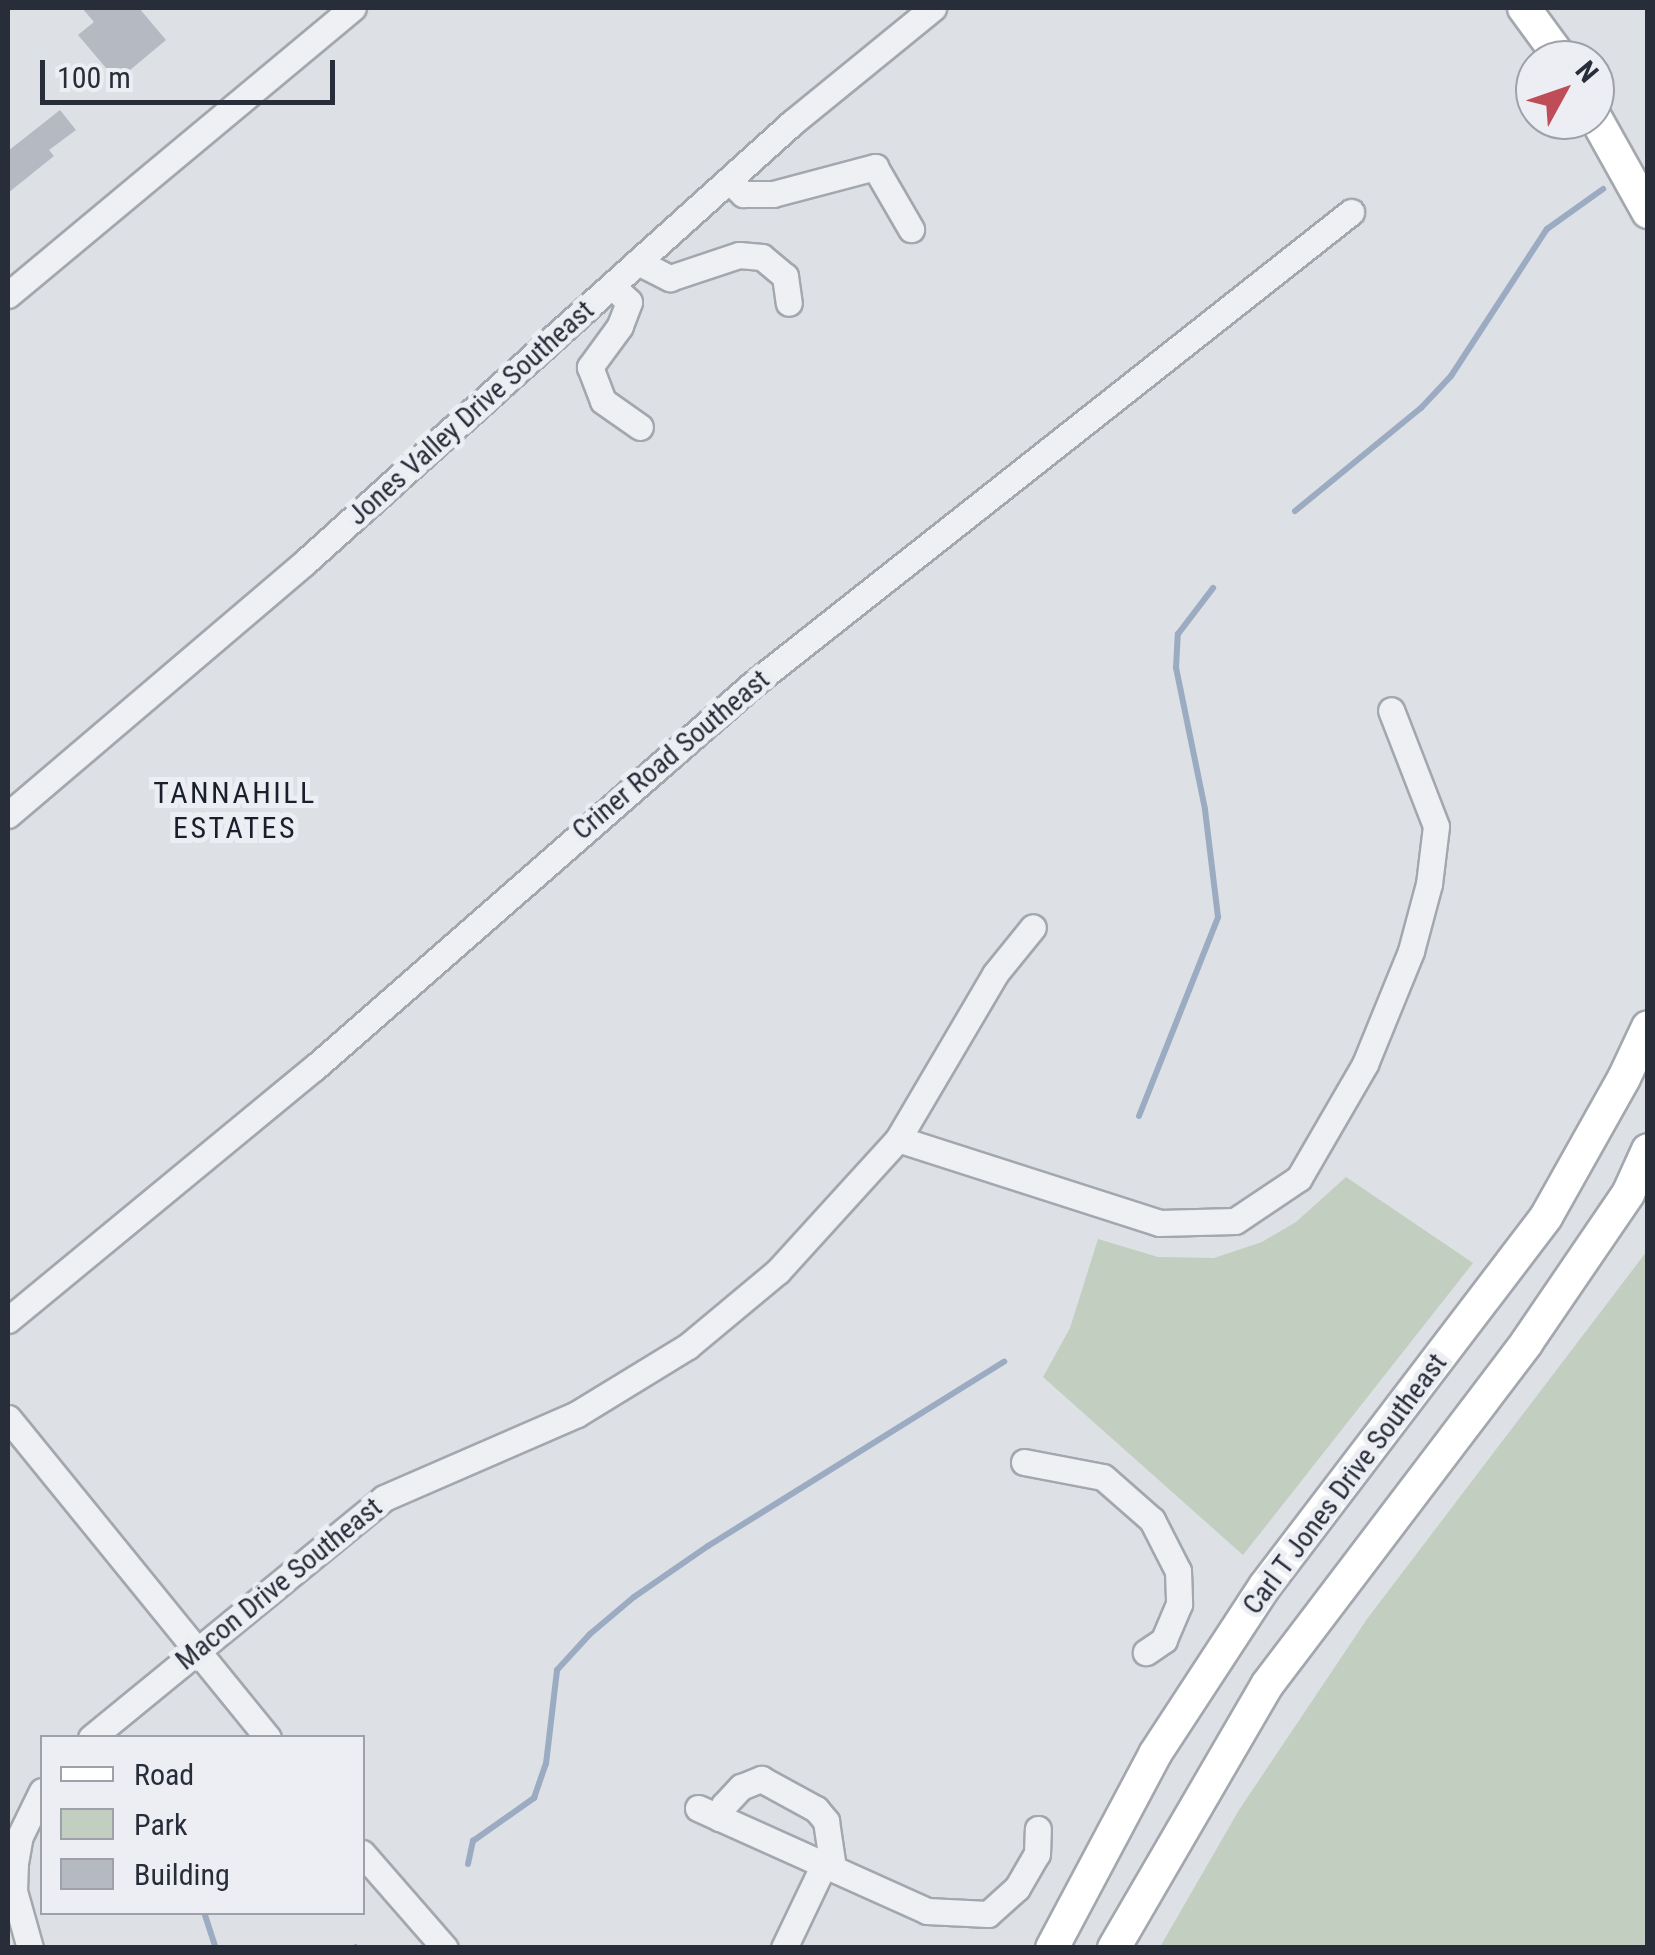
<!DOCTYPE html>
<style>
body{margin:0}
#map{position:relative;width:1655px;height:1955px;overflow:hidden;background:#dde0e5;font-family:"Roboto Condensed",sans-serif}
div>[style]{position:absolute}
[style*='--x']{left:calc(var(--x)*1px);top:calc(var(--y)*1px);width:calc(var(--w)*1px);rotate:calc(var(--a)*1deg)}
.green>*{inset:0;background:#c2cebf}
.stream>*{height:6px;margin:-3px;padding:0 3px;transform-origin:3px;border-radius:3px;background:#9babc2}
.building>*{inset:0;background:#b5b9c1}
.roads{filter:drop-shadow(2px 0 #a3a7ae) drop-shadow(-2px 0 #a3a7ae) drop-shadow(0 2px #a3a7ae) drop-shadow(0 -2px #a3a7ae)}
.minor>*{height:25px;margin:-12.5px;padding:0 12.5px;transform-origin:12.5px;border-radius:12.5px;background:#eff0f4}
.major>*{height:32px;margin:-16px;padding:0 16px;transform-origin:16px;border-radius:16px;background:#fff}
span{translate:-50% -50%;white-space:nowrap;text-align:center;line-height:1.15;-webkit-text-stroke:10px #eceef3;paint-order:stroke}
.street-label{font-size:28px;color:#282d3a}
.neighbourhood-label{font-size:30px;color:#1a1f2b;letter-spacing:2.5px}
.frame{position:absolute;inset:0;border:10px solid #282d3a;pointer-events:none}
.legend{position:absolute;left:40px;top:1735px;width:325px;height:180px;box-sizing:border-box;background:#eceef3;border:2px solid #9ea1a9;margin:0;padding:12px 18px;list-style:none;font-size:30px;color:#282d3a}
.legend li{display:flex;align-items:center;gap:20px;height:50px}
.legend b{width:50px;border:2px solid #9ea1a9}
.north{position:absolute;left:1515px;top:40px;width:100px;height:100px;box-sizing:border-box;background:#eceef3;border:2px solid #9ea1a9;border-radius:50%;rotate:50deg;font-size:28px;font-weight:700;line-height:40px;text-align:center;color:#282d3a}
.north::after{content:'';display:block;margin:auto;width:35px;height:45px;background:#bf4d57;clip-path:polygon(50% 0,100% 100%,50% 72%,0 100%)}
.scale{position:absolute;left:40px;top:60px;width:295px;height:45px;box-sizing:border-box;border:5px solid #282d3a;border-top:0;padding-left:12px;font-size:30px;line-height:35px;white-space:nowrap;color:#282d3a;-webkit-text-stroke:8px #eceef3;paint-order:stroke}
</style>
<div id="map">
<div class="green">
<i style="clip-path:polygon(1346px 1177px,1473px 1263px,1243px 1555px,1043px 1377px,1070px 1328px,1098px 1239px,1158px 1257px,1214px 1258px,1262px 1242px,1296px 1222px)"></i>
<i style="clip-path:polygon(1647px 1251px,1647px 1947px,1160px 1947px,1239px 1810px,1367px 1619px)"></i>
</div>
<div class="stream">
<i style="--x:1295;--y:511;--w:163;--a:-39.3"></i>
<i style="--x:1421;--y:408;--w:44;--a:-46.8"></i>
<i style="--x:1451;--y:376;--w:176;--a:-56.9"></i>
<i style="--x:1547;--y:229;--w:69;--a:-35.5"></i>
<i style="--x:1139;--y:1116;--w:214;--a:-68.3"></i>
<i style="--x:1218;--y:917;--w:109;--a:-96.9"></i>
<i style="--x:1205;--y:809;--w:144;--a:-101.6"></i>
<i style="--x:1176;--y:668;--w:34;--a:-87"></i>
<i style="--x:1178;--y:634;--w:58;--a:-52.7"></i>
<i style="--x:468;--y:1864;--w:24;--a:-78"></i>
<i style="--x:473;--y:1841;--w:75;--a:-35.2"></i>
<i style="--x:534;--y:1798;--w:36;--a:-71"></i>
<i style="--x:546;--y:1764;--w:95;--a:-83.3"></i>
<i style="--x:557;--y:1670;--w:49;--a:-47.5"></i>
<i style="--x:590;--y:1634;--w:57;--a:-40.1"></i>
<i style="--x:634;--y:1597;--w:90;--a:-34.6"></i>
<i style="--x:708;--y:1546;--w:349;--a:-31.9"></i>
<i style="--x:204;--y:1912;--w:38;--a:72"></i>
<i style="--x:355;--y:1948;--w:1;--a:-45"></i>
</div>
<div class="building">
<i style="clip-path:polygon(82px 8px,139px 8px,166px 40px,117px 81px,78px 35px,94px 22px)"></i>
<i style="clip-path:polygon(60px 110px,76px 130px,49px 150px,54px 156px,8px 193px,8px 151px)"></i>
</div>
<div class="roads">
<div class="minor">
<i style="--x:729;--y:180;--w:20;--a:45"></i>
<i style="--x:743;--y:194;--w:30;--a:0"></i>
<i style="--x:773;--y:194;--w:106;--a:-14.8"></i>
<i style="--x:875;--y:167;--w:72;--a:59.9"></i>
<i style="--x:638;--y:262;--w:36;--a:27"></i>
<i style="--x:670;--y:278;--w:73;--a:-18.4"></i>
<i style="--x:739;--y:255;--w:23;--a:5"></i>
<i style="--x:762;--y:257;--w:30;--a:40"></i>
<i style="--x:785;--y:276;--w:27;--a:82"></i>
<i style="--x:612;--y:286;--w:23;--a:43"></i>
<i style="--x:629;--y:302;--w:26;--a:111"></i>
<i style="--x:620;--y:326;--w:51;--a:126.2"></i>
<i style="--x:590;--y:367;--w:36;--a:69"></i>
<i style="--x:603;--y:401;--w:45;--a:35.1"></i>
<i style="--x:8;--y:295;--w:449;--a:-39.8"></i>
<i style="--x:8;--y:815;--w:389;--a:-40.4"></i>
<i style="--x:304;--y:563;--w:658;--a:-42.05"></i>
<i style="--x:793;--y:122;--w:181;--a:-39.2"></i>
<i style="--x:898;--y:1139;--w:274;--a:17.8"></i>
<i style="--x:1159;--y:1223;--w:76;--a:-1.5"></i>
<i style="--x:1235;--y:1221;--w:77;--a:-33.9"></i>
<i style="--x:1299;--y:1178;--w:132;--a:-59.9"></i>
<i style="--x:1365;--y:1064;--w:122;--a:-67.8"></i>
<i style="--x:1411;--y:951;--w:69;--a:-75"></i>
<i style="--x:1429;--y:884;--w:58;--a:-83.1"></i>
<i style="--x:1436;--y:826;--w:124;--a:-111.2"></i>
<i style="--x:8;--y:1320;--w:396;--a:-39.5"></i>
<i style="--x:314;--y:1068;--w:583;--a:-41.18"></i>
<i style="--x:753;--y:684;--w:762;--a:-38.28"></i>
<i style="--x:8;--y:1418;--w:412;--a:50.9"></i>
<i style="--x:1024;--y:1462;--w:80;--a:10.8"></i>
<i style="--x:1103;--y:1477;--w:65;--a:41.3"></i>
<i style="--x:1152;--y:1520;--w:57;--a:63"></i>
<i style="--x:1178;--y:1571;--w:33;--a:88"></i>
<i style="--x:1179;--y:1604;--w:39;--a:113"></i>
<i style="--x:1164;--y:1640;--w:22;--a:146"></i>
<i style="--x:91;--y:1738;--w:379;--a:-39.3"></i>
<i style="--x:384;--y:1498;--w:210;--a:-23.5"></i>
<i style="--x:577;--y:1414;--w:130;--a:-31.5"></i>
<i style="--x:688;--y:1346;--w:117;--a:-39.8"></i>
<i style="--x:778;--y:1271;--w:178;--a:-47.7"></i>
<i style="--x:898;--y:1139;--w:191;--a:-59.5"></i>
<i style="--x:995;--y:974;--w:60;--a:-51"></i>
<i style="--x:698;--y:1808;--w:251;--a:24.2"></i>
<i style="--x:927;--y:1911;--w:61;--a:2.8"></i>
<i style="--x:988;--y:1914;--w:39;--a:-42"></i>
<i style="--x:1017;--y:1888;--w:39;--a:-60"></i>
<i style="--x:1037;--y:1854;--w:25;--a:-88"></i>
<i style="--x:719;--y:1818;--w:14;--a:-69"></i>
<i style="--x:724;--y:1805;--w:25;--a:-47"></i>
<i style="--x:741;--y:1787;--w:22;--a:-22"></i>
<i style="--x:761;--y:1779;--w:63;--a:28.6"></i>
<i style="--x:816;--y:1809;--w:16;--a:50"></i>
<i style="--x:826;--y:1821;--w:48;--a:81.5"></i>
<i style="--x:362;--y:1853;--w:126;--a:48.9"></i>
<i style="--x:30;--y:1948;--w:59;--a:-105.7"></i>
<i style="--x:14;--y:1891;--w:28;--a:-88"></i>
<i style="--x:15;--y:1863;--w:27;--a:-80"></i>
<i style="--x:20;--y:1836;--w:50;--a:-63.9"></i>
<i style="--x:784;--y:1948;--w:93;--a:-64.5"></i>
</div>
<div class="major">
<i style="--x:1524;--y:8;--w:64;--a:53.8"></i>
<i style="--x:1595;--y:117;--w:109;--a:60.8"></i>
<i style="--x:1052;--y:1948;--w:220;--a:-62"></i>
<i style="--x:1155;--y:1754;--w:201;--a:-56.8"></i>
<i style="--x:1265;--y:1586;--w:464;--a:-52.7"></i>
<i style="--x:1546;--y:1217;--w:159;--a:-60.7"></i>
<i style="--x:1624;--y:1078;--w:56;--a:-64.8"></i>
<i style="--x:1114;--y:1948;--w:304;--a:-59.8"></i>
<i style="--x:1267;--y:1685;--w:430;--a:-52.8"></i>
<i style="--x:1527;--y:1342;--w:179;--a:-55.7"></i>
<i style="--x:1628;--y:1194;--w:48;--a:-65.6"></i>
</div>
</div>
<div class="street-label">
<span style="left:471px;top:413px;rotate:-42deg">Jones Valley Drive Southeast</span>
<span style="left:671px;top:755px;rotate:-40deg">Criner Road Southeast</span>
<span style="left:1345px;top:1484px;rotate:-53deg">Carl T Jones Drive Southeast</span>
<span style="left:279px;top:1584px;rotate:-39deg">Macon Drive Southeast</span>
</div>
<div class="neighbourhood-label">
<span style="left:235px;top:810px">TANNAHILL<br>ESTATES</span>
</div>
<div class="frame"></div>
<ul class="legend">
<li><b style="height:12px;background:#fff"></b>Road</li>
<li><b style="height:28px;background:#c2cebf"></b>Park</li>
<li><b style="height:28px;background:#b5b9c1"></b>Building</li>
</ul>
<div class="north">N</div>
<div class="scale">100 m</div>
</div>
